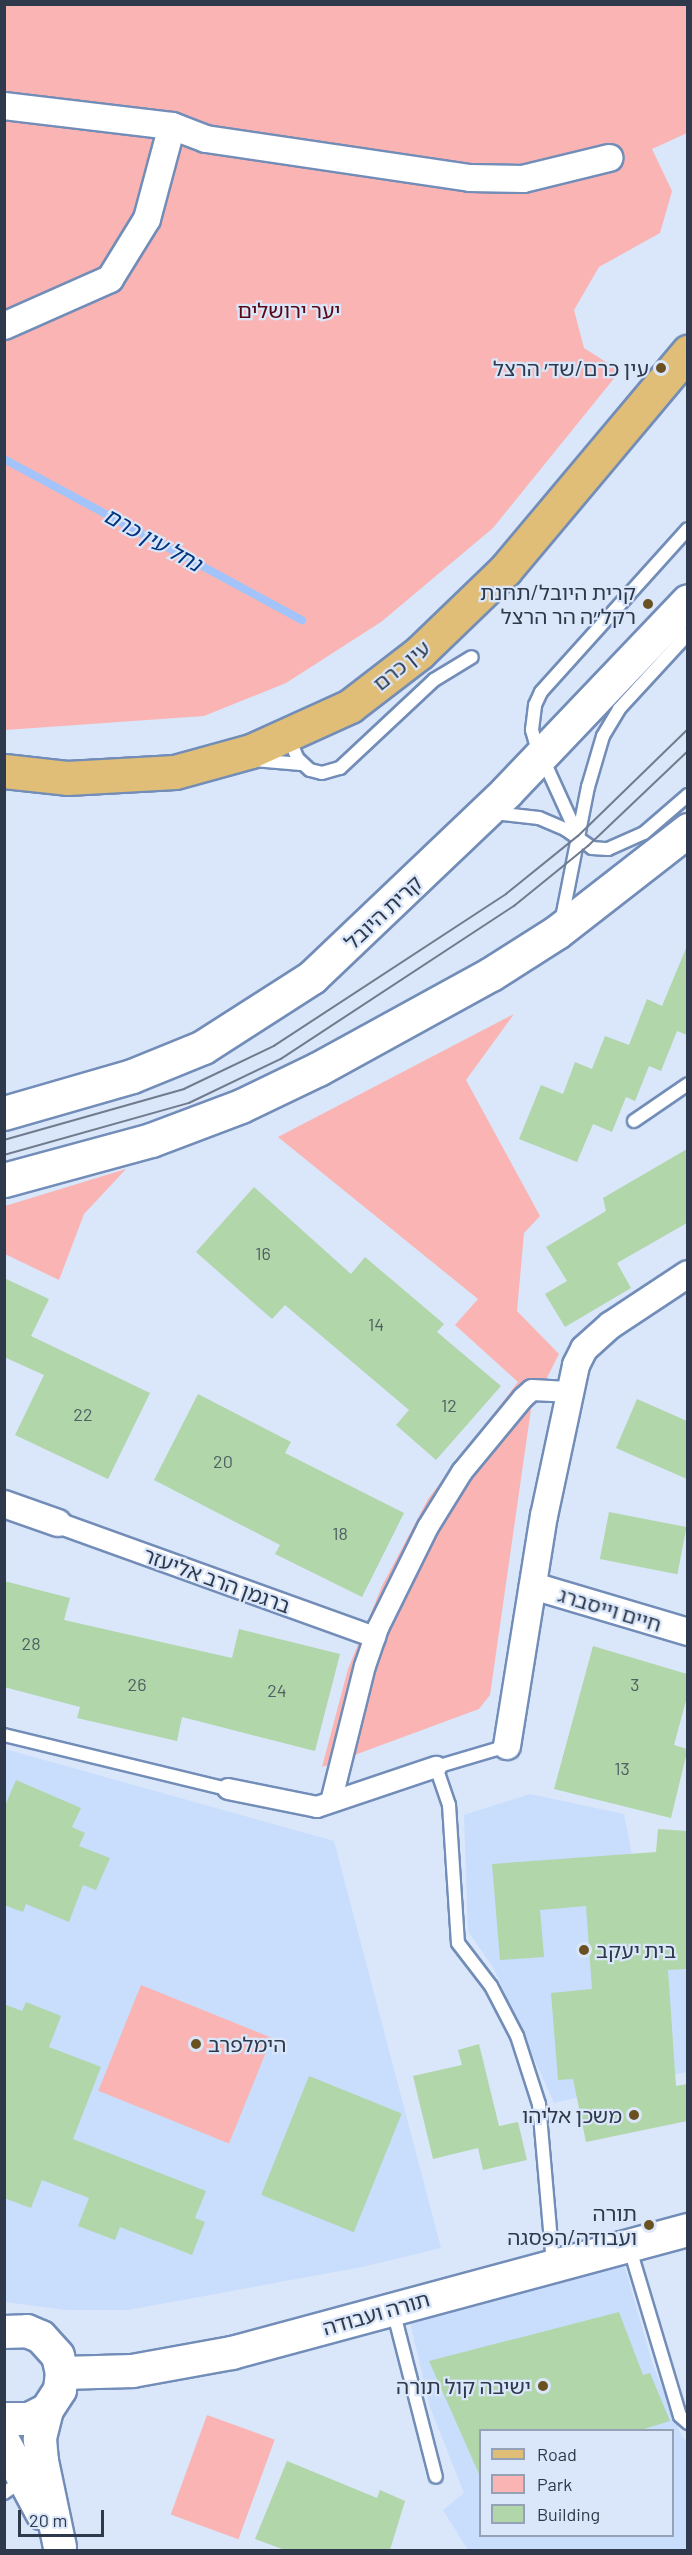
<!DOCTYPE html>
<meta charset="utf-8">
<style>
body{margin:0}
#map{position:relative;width:692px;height:2555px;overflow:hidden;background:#dae6f9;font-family:Barlow,"Noto Sans Hebrew",sans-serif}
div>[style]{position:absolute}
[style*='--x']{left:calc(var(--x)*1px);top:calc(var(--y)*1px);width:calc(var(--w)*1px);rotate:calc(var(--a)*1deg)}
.built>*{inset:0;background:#c9ddfd}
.green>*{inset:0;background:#fab4b3;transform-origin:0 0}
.stream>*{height:8px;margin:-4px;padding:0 4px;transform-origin:4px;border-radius:4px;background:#a2c4fb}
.building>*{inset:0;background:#b1d6a9;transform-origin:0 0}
.roads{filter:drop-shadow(2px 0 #728db8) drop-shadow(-2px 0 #728db8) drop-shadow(0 2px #728db8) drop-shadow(0 -2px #728db8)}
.service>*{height:12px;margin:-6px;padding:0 6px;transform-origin:6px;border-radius:6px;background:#fff}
.pedestrian>*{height:20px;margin:-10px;padding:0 10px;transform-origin:10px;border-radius:10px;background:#fff}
.minor>*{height:26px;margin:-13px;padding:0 13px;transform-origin:13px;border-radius:13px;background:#fff}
.tertiary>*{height:32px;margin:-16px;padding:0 16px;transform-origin:16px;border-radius:16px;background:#fff}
.secondary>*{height:33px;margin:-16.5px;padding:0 16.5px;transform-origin:16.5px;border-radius:16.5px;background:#fff}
.primary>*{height:33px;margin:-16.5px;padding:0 16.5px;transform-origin:16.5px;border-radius:16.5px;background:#e0be78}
.tram>*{height:1.5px;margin:-0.75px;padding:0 0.75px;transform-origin:0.75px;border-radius:0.75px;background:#707b8e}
.dots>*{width:16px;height:16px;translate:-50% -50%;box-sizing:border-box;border:3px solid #dae6f9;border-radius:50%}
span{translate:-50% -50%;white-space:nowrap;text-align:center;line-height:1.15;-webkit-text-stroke:4.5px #dae6f9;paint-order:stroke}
.number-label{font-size:18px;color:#4f6063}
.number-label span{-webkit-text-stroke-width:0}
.park-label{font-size:21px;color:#580714}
.poi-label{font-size:21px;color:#2e394c}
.right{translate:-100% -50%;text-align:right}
.left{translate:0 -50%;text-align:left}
.street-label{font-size:21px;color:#2e394c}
.water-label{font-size:22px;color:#02337f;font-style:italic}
.frame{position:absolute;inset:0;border:6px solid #2e394c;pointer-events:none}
.legend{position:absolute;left:479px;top:2429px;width:195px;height:108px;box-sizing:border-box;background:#dae6f9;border:2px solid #95a1b4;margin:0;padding:8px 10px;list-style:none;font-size:18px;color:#2e394c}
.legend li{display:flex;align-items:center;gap:12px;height:30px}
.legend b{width:30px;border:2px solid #95a1b4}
.scale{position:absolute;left:18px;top:2510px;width:86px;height:27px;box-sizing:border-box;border:3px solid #2e394c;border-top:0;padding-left:8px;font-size:18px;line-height:21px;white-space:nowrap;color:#2e394c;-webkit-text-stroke:4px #dae6f9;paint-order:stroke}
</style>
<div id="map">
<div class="built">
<i style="clip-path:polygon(5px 1749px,334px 1841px,441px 2248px,362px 2267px,128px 2310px,66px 2310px,5px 2302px)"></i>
<i style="clip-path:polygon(530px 1794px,624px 1814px,640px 1895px,687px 1893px,687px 2072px,554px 2103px,494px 1969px,468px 1931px,464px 1815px)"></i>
<i style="clip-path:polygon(evenodd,623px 2261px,653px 2365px,682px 2437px,687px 2441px,687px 2550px,468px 2550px,443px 2510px,464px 2493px,430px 2407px,409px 2318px,623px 2261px,480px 2430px,672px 2430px,672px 2536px,480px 2536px,480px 2430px)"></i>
</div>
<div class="green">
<i style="clip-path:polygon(5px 5px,687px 5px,687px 133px,652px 149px,672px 191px,660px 233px,599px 267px,574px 310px,584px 348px,620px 371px,493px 528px,381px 622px,286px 683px,204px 716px,5px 730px)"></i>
<i style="clip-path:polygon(514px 1014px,466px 1080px,540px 1216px,524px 1233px,517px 1311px,559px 1354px,531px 1409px,490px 1695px,479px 1709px,322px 1767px,348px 1669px,382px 1586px,428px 1499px,518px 1382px,455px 1325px,478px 1299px,278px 1137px)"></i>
<i style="clip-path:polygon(126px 1169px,84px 1214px,59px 1280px,5px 1254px,5px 1206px)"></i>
<i style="left:141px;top:1985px;width:141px;height:114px;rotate:22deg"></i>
<i style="left:207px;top:2415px;width:72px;height:106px;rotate:20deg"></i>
</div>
<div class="stream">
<i style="--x:4;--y:459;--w:339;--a:28.4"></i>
</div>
<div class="building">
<i style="clip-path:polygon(687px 946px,687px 1035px,677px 1031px,661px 1071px,649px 1066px,635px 1101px,626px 1097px,612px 1132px,593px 1124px,577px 1162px,519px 1139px,541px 1085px,563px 1094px,575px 1062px,592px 1069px,605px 1036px,629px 1045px,647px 999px,662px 1006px)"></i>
<i style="clip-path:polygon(687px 1149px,687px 1223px,617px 1263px,631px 1288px,565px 1327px,545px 1294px,567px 1281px,546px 1247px,606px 1211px,603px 1198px)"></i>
<i style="clip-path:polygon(254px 1187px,351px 1274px,365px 1257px,444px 1324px,437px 1332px,501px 1386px,436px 1460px,396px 1425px,409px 1410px,285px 1305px,272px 1319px,196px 1252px)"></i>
<i style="clip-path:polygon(4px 1278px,49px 1299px,31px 1336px,150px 1393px,108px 1479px,15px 1435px,44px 1375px,4px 1357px)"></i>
<i style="clip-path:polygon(198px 1394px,291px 1442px,285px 1453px,404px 1513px,362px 1597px,275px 1554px,280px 1545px,154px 1480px)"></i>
<i style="clip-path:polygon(637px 1399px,687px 1421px,687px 1479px,616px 1448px)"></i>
<i style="left:609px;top:1512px;width:79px;height:48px;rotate:11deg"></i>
<i style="clip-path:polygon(4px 1581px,70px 1598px,64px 1620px,232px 1658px,239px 1629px,340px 1654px,315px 1751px,182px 1717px,177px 1741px,77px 1718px,80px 1707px,4px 1687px)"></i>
<i style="clip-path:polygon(593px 1646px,687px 1674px,687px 1697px,674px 1745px,687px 1749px,687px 1752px,671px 1818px,554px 1789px)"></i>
<i style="clip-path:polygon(16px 1780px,81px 1808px,72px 1827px,85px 1833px,79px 1846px,110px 1858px,96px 1890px,83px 1885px,69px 1922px,26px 1904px,23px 1912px,4px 1905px,4px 1808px)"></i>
<i style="clip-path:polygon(658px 1829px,687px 1831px,687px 1969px,668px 1970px,676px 2086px,687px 2084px,687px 2121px,586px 2142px,573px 2079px,558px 2080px,551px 1993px,592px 1989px,586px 1906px,540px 1910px,544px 1957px,500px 1960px,492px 1864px,656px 1852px)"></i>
<i style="clip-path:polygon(26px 2002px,61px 2016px,49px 2047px,101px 2067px,73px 2139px,206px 2191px,195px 2218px,205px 2222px,192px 2255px,120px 2227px,115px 2240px,78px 2226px,89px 2198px,42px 2180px,31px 2208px,4px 2198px,4px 2004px,22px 2011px)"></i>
<i style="clip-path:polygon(479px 2044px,499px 2126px,518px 2122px,527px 2160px,483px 2170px,478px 2148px,433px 2159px,413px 2076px,462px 2065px,458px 2050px)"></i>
<i style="left:309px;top:2076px;width:100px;height:128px;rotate:22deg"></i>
<i style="clip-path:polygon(619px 2312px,643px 2375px,650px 2373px,670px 2421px,641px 2430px,480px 2430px,479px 2474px,429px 2361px)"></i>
<i style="clip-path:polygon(287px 2461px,377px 2498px,380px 2490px,405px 2501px,390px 2550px,285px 2550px,255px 2539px)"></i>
</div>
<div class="roads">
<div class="service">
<i style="--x:288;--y:736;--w:25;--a:67"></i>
<i style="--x:298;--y:759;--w:16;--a:43"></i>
<i style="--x:310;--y:770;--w:12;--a:14"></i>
<i style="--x:322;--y:773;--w:19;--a:-16"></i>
<i style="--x:340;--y:768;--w:129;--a:-43.1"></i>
<i style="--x:434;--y:680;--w:44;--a:-31.2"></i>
<i style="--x:254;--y:760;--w:47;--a:4.9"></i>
<i style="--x:494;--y:813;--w:45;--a:6.3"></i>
<i style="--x:539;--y:818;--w:28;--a:23"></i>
<i style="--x:565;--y:829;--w:33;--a:35"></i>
<i style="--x:592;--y:848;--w:16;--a:4"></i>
<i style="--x:608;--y:849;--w:39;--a:-24"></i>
<i style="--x:644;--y:833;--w:58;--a:-40.8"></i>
<i style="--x:578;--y:836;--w:101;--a:-114.5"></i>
<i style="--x:536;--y:744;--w:15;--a:-106"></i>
<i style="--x:532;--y:730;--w:25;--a:-83"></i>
<i style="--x:535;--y:705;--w:14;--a:-65"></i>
<i style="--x:541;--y:692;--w:219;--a:-48"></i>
<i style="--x:562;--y:918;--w:134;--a:-78.8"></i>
<i style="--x:588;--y:787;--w:53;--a:-73.6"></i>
<i style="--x:603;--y:736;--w:31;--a:-59"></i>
<i style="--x:619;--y:709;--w:102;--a:-47.4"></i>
<i style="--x:634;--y:1121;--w:65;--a:-34.4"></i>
<i style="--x:4;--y:1735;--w:230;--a:13.6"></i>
<i style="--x:507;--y:1746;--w:74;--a:163.5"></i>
<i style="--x:436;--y:1767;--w:40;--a:71.1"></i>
<i style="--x:449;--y:1805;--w:138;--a:86.3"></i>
<i style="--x:458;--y:1943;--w:54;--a:52.5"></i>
<i style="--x:491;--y:1986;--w:56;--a:62.5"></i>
<i style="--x:517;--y:2036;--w:71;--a:72.1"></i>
<i style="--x:539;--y:2104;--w:160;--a:85"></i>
<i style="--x:629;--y:2246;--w:177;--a:73.3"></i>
<i style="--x:680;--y:2416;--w:11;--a:41"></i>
<i style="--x:393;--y:2310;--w:172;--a:75.6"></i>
<i style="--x:4;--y:2493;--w:23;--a:-34"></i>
</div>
<div class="pedestrian">
<i style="--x:58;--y:1523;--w:337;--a:19.8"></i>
<i style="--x:228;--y:1789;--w:91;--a:11.4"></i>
<i style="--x:317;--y:1807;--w:126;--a:-18.6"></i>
<i style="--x:331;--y:1802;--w:140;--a:-76"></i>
<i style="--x:365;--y:1666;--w:40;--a:-71.1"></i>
<i style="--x:378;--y:1628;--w:113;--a:-63.7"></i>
<i style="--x:428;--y:1527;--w:65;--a:-58.3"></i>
<i style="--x:462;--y:1472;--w:96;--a:-50.5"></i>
<i style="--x:523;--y:1398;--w:12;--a:-42"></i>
<i style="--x:532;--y:1390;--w:36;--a:3"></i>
</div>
<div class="minor">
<i style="--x:4;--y:106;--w:169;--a:6.8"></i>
<i style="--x:172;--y:126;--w:36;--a:21"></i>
<i style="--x:206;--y:139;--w:267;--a:8.4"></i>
<i style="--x:470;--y:178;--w:53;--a:1.1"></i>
<i style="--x:523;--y:179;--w:89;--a:-13.7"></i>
<i style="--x:4;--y:326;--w:116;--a:-23.9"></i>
<i style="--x:110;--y:279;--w:70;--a:-58.3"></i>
<i style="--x:147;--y:219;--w:96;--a:-75"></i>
<i style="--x:4;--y:1504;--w:57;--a:19.4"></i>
<i style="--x:533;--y:1586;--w:162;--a:16.5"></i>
<i style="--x:507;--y:1746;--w:233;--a:-80.9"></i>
<i style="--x:544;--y:1516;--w:154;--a:-78"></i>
<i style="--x:576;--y:1365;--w:18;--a:-63"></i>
<i style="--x:584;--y:1349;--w:36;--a:-42"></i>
<i style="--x:611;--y:1325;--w:92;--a:-33.5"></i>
</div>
<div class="tertiary">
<i style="--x:4;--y:2332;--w:23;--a:-2"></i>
<i style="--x:27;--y:2331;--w:15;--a:23"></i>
<i style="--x:41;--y:2337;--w:25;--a:48"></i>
<i style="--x:58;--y:2356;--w:17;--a:77"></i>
<i style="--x:62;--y:2373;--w:17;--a:97"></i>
<i style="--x:60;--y:2390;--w:24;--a:123"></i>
<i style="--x:47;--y:2410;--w:20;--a:153"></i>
<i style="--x:29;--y:2419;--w:25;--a:180"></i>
<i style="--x:62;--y:2373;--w:71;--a:-1.6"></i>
<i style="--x:133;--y:2371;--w:101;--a:-10.3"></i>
<i style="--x:232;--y:2353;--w:472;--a:-15.1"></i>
<i style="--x:47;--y:2410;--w:30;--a:104"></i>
<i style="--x:40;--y:2439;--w:22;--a:85"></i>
<i style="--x:42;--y:2461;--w:88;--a:78.2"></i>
<i style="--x:4;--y:2442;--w:81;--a:61.8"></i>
</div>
<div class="secondary">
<i style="--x:4;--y:1113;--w:133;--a:-16.1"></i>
<i style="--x:132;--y:1076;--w:77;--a:-22.2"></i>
<i style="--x:203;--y:1047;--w:130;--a:-32.7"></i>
<i style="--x:312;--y:977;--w:269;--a:-43.6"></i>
<i style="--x:507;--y:791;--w:262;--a:-46.4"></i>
<i style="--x:4;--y:1180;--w:152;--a:-15.2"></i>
<i style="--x:151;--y:1140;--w:96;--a:-20.7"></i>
<i style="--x:241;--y:1106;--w:85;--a:-25.7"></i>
<i style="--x:318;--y:1069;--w:197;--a:-28.8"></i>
<i style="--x:491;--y:974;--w:78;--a:-32.5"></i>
<i style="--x:557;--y:932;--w:166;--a:-37.9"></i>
</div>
<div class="primary">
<i style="--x:4;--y:771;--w:63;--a:6.3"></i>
<i style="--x:67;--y:778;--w:108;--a:-3.2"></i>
<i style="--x:175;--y:772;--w:79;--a:-15.4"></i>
<i style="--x:251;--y:751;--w:109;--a:-24.4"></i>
<i style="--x:350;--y:706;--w:88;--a:-37.6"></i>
<i style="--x:420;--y:652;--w:118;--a:-44"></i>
<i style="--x:505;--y:570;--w:285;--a:-50"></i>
</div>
</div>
<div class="tram">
<i style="--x:4;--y:1140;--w:187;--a:-15.8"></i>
<i style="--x:184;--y:1089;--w:100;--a:-25.5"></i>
<i style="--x:274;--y:1046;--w:277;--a:-33.2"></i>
<i style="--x:506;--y:894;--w:92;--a:-38.9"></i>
<i style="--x:578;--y:836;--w:153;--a:-44.2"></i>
<i style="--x:4;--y:1155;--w:192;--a:-15.7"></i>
<i style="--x:189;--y:1103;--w:102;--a:-25.6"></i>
<i style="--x:281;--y:1059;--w:279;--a:-33.3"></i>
<i style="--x:514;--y:906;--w:95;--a:-39"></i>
<i style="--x:588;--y:846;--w:138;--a:-43.5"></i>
</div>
<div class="dots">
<i style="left:661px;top:368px;background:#6a5122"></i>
<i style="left:648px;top:604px;background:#6a5122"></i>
<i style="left:584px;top:1950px;background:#6a5122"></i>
<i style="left:196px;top:2044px;background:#6a5122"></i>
<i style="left:634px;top:2115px;background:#6a5122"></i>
<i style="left:649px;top:2225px;background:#6a5122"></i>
<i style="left:543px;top:2386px;background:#6a5122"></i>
</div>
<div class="number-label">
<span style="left:263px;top:1253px">16</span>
<span style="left:376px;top:1324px">14</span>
<span style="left:449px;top:1405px">12</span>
<span style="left:83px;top:1414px">22</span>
<span style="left:223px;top:1461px">20</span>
<span style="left:340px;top:1533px">18</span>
<span style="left:31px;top:1643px">28</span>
<span style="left:137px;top:1684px">26</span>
<span style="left:635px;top:1684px">3</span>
<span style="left:277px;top:1690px">24</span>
<span style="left:622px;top:1768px">13</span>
</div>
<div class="park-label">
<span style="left:289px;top:310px">יער ירושלים</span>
</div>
<div class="poi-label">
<span class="right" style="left:649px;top:368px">עין כרם/שד׳ הרצל</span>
<span class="right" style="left:636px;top:604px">קרית היובל/תחנת<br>רקל״ה הר הרצל</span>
<span class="left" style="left:596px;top:1950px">בית יעקב</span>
<span class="left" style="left:208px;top:2044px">הימלפרב</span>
<span class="right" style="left:622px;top:2115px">משכן אליהו</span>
<span class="right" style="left:637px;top:2225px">תורה<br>ועבודה/הפסגה</span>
<span class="right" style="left:531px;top:2386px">ישיבה קול תורה</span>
</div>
<div class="street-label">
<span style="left:401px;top:665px;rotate:-39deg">עין כרם</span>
<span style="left:383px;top:912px;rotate:-43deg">קרית היובל</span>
<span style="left:217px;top:1580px;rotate:20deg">ברגמן הרב אליעזר</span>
<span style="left:610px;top:1609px;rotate:17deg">חיים וייסברג</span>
<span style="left:376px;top:2313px;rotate:-16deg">תורה ועבודה</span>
</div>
<div class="water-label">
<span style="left:153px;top:539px;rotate:29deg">נחל עין כרם</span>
</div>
<div class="frame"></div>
<ul class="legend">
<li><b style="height:8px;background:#e0be78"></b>Road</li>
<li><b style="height:16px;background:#fab4b3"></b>Park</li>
<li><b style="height:16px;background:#b1d6a9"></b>Building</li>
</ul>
<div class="scale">20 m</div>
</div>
